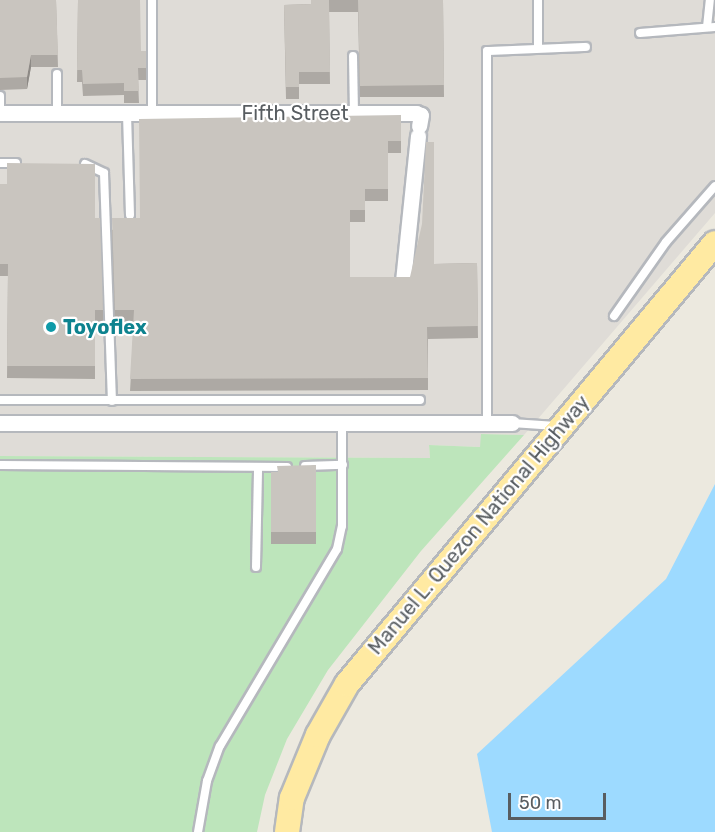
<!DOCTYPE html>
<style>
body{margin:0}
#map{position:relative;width:715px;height:832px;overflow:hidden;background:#ece9df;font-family:Rubik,sans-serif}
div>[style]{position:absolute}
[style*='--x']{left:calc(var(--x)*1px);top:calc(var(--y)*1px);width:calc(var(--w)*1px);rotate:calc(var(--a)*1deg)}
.industrial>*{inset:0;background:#dfdcd7}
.green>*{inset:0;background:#bde5bb}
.water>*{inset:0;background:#9ddaff}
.roads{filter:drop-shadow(2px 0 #b5b8bd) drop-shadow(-2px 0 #b5b8bd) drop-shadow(0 2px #b5b8bd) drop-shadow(0 -2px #b5b8bd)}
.service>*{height:8px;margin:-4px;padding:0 4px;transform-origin:4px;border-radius:4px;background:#fff}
.minor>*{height:15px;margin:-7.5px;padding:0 7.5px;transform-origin:7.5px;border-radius:7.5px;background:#fff}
.primary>*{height:24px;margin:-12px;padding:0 12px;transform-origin:12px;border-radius:12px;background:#ffeaa2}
.wall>*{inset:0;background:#ada9a4}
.shaded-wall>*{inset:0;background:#8d8a86}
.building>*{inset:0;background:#c9c5bf}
.dots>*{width:16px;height:16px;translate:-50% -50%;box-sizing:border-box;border:3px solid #fff;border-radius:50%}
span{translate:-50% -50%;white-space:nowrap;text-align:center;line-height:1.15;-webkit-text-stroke:4.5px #fff;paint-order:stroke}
.street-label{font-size:20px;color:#585d61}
.culture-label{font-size:20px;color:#0d838f;font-weight:700}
.left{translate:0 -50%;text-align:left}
.scale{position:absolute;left:508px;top:793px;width:98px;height:27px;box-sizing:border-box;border:3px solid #585d61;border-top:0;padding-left:8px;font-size:18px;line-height:21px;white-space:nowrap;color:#585d61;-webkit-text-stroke:4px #fff;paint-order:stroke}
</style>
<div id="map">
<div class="industrial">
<i style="clip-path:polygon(0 0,715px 0,715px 213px,524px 435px,481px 434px,481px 447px,429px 445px,430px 458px,0 456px)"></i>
</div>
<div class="green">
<i style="clip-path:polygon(481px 434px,524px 435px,421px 551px,328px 670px,287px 739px,265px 795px,257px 832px,0 832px,0 456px,430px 458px,429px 445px,480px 447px)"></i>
</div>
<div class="water">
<i style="clip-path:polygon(715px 484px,715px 832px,492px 832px,477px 754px,666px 579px)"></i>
</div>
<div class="roads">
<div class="service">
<i style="--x:152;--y:0;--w:114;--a:90"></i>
<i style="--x:707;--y:27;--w:27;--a:-84"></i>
<i style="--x:640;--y:33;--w:75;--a:-4.6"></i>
<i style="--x:538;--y:48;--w:48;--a:-90"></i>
<i style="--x:353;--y:56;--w:57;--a:89"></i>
<i style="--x:0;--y:96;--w:17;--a:90"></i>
<i style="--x:57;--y:113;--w:39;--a:-90"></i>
<i style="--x:127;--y:114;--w:101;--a:88.3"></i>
<i style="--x:0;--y:163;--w:16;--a:0"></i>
<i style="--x:85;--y:164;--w:21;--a:25"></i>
<i style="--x:104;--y:173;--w:228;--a:88"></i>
<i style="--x:614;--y:316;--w:90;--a:-54.9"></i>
<i style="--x:666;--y:242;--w:74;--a:-48.8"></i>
<i style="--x:0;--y:400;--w:420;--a:0"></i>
<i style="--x:487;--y:422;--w:371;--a:-90"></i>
<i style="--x:487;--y:51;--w:99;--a:-2.3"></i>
<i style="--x:512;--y:423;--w:44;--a:3.9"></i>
<i style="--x:0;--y:465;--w:287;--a:0.4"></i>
<i style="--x:305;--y:466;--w:38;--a:-2"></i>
<i style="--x:256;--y:567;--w:99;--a:-88.8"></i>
<i style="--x:198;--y:832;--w:52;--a:-80"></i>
<i style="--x:207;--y:781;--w:37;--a:-70"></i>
<i style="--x:220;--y:746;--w:229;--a:-59.3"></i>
<i style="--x:337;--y:549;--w:24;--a:-78"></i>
<i style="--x:342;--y:526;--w:102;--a:-90"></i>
</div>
<div class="minor">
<i style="--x:0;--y:113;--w:416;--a:0"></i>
<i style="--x:416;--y:113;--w:5;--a:22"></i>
<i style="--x:421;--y:115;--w:11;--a:100"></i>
<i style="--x:403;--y:281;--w:146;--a:-84.1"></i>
<i style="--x:0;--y:423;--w:512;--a:0"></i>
</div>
<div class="primary">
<i style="--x:287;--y:832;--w:34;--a:-82"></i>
<i style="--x:292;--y:798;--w:68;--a:-67.6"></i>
<i style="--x:318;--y:735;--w:59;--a:-60.4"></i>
<i style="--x:347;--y:684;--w:574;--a:-50.16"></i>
</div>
</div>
<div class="wall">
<i style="clip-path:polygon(0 0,56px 0,58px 67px,31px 67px,27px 89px,0 90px)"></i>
<i style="clip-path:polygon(78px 0,141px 51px,146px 51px,146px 80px,138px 80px,139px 103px,124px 103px,124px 95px,83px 96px,82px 82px,77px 82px)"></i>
<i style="clip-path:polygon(311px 0,443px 0,444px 97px,360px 97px,358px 12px,329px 12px,330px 84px,299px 84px,299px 99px,286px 99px,284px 5px,311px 4px)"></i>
<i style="clip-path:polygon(401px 115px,401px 153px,388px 153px,388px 201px,365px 201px,365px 222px,350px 222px,350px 277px,410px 277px,434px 264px,477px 263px,478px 338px,428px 339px,428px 390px,130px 391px,134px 322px,115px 322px,112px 230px)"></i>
<i style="clip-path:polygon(0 184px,95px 218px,103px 310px,103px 323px,95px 323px,95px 379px,7px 378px,8px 276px,0 276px)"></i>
<i style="clip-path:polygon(316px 465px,316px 544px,271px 544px,271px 472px,277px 472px)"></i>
</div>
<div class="shaded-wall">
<i style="clip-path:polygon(31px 55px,31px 67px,27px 89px,27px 77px)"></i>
</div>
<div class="building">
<i style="clip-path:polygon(0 0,56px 0,58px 55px,31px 55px,27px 77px,0 78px)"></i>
<i style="clip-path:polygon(78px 0,140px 0,141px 51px,146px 51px,146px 68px,138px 68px,139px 91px,124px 91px,124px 83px,83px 84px,82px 70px,77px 70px)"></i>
<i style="clip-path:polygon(311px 0,443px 0,444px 85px,360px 86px,358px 0,329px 0,330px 72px,299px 72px,299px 87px,286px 87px,284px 5px,311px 4px)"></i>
<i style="clip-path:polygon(401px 115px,401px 141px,388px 141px,388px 189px,365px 189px,365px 210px,350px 210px,350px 277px,410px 277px,422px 224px,426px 142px,434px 142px,434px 264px,477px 263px,478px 326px,427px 327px,428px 378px,130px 379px,134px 310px,115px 310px,112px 218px,140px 218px,139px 119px)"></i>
<i style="clip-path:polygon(7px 163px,95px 164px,95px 218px,100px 218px,103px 310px,95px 310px,95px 366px,7px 366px,8px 264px,0 264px,0 184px,7px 184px)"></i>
<i style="clip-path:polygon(316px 465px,316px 532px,271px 532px,271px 472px,278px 472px,277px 466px)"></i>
</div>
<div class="dots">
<i style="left:51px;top:327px;background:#0f9aa8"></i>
</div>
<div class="street-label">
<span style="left:295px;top:113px">Fifth Street</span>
<span style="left:479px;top:525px;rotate:-50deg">Manuel L. Quezon National Highway</span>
</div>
<div class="culture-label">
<span class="left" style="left:63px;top:327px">Toyoflex</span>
</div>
<div class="scale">50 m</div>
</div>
